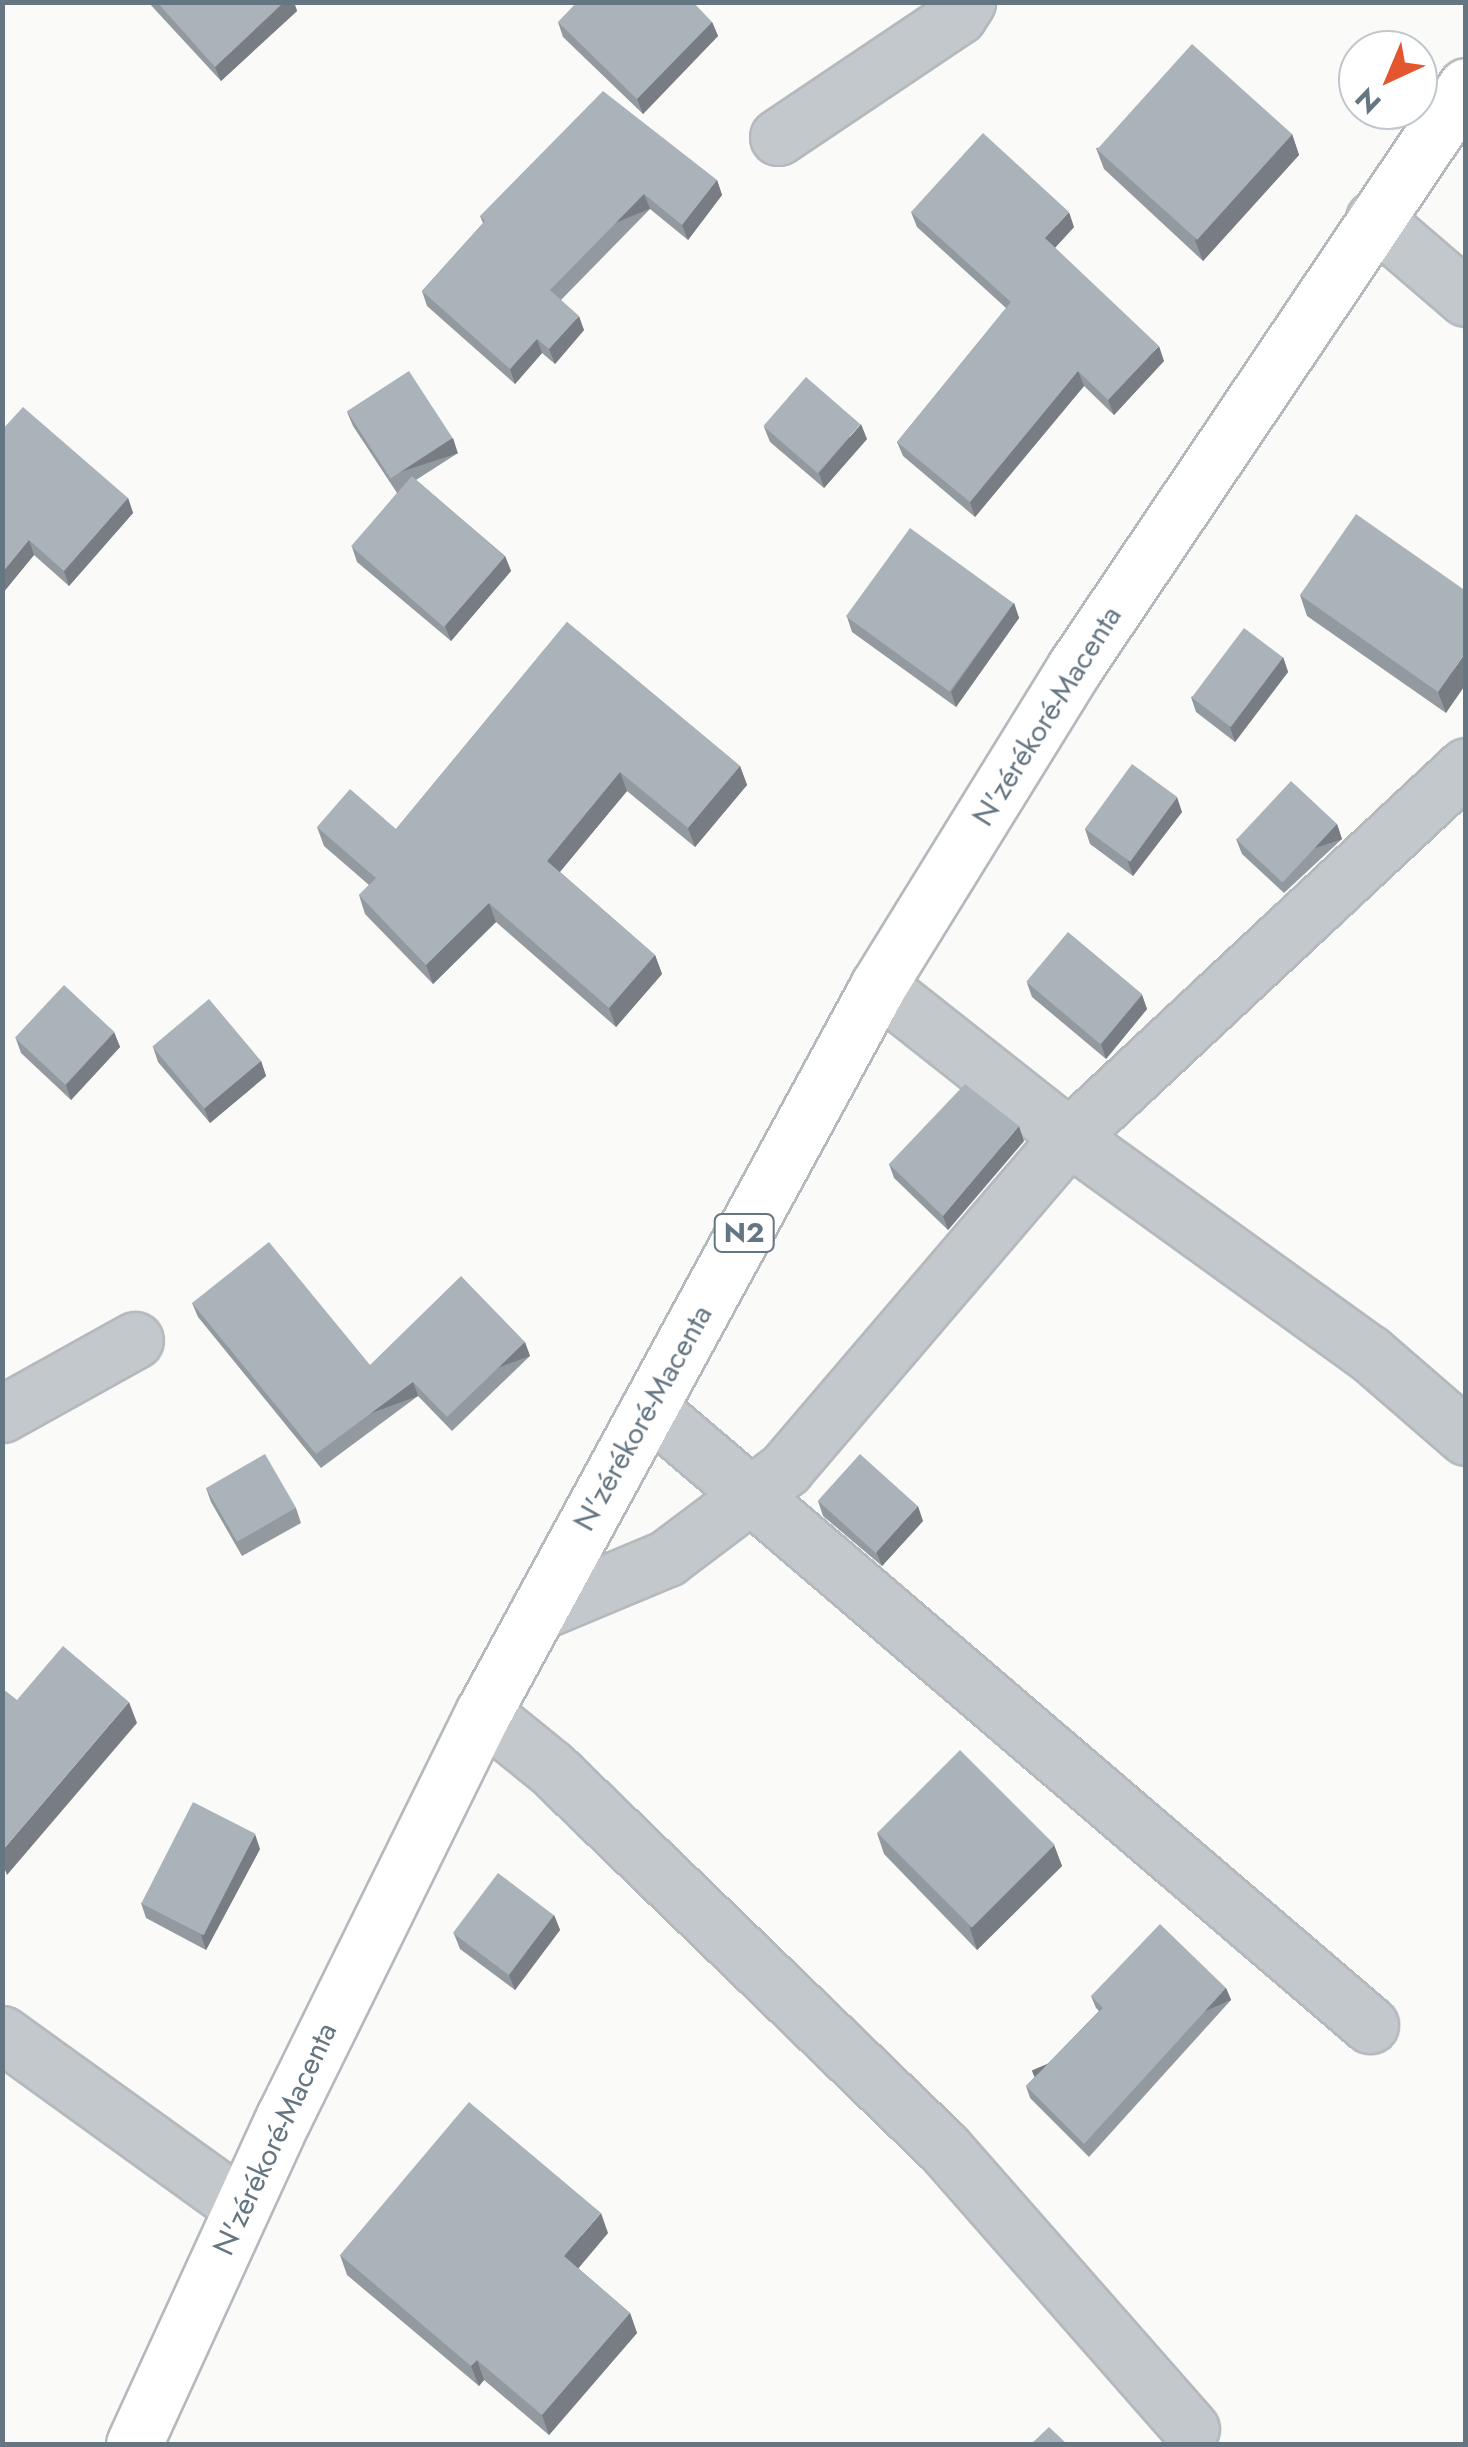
<!DOCTYPE html>
<meta charset="utf-8">
<style>
body{margin:0}
#map{position:relative;width:1468px;height:2447px;overflow:hidden;background:#fafaf8;font-family:Jost,sans-serif}
div>[style]{position:absolute}
[style*='--x']{left:calc(var(--x)*1px);top:calc(var(--y)*1px);width:calc(var(--w)*1px);rotate:calc(var(--a)*1deg)}
.roads{filter:drop-shadow(2px 0 #b4b9bd) drop-shadow(-2px 0 #b4b9bd) drop-shadow(0 2px #b4b9bd) drop-shadow(0 -2px #b4b9bd)}
.minor>*{height:55px;margin:-27.5px;padding:0 27.5px;transform-origin:27.5px;border-radius:27.5px;background:#c3c8cc}
.trunk>*{height:55px;margin:-27.5px;padding:0 27.5px;transform-origin:27.5px;border-radius:27.5px;background:#fff}
.wall>*{inset:0;background:#929a9f}
.shaded-wall>*{inset:0;background:#777d82;transform-origin:0 0}
.building>*{inset:0;background:#aab3b9;transform-origin:0 0}
span{translate:-50% -50%;white-space:nowrap;text-align:center;line-height:1.15;-webkit-text-stroke:10px #fff;paint-order:stroke}
.shield-label span{padding:2px 8px;background:#fff;border:2px solid;border-radius:8px;-webkit-text-stroke-width:0}
.shield-label{font-size:28px;color:#657683;font-weight:700}
.street-label{font-size:30px;color:#657683}
.frame{position:absolute;inset:0;border:5px solid #657683;pointer-events:none}
.north{position:absolute;left:1338px;top:30px;width:100px;height:100px;box-sizing:border-box;background:#fff;border:2px solid #c1c8cd;border-radius:50%;rotate:224deg;font-size:28px;font-weight:700;line-height:40px;text-align:center;color:#657683}
.north::after{content:'';display:block;margin:auto;width:35px;height:45px;background:#e4572e;clip-path:polygon(50% 0,100% 100%,50% 72%,0 100%)}
</style>
<div id="map">
<div class="roads">
<div class="minor">
<i style="--x:778;--y:137;--w:217;--a:-33.9"></i>
<i style="--x:958;--y:16;--w:17;--a:-57"></i>
<i style="--x:1374;--y:219;--w:121;--a:40.7"></i>
<i style="--x:878;--y:986;--w:243;--a:38.3"></i>
<i style="--x:1069;--y:1137;--w:370;--a:35.8"></i>
<i style="--x:1369;--y:1353;--w:128;--a:40.9"></i>
<i style="--x:649;--y:1408;--w:949;--a:40.56"></i>
<i style="--x:2;--y:1414;--w:152;--a:-29.1"></i>
<i style="--x:538;--y:1612;--w:140;--a:-22.7"></i>
<i style="--x:667;--y:1558;--w:148;--a:-37"></i>
<i style="--x:785;--y:1469;--w:437;--a:-49.5"></i>
<i style="--x:1069;--y:1137;--w:543;--a:-43.06"></i>
<i style="--x:483;--y:1713;--w:87;--a:39"></i>
<i style="--x:551;--y:1768;--w:547;--a:44.04"></i>
<i style="--x:944;--y:2148;--w:374;--a:48.7"></i>
<i style="--x:2;--y:2034;--w:296;--a:35.8"></i>
</div>
<div class="trunk">
<i style="--x:134;--y:2444;--w:360;--a:-65.4"></i>
<i style="--x:284;--y:2117;--w:450;--a:-63.8"></i>
<i style="--x:483;--y:1713;--w:827;--a:-61.48"></i>
<i style="--x:878;--y:986;--w:375;--a:-58.3"></i>
<i style="--x:1075;--y:667;--w:700;--a:-56.06"></i>
</div>
</div>
<div class="wall">
<i style="clip-path:polygon(148px 2px,294px 2px,297px 11px,221px 81px)"></i>
<i style="clip-path:polygon(558px 22px,712px 22px,718px 36px,643px 114px,563px 37px)"></i>
<i style="clip-path:polygon(1292px 134px,1299px 155px,1203px 261px,1104px 169px,1096px 148px)"></i>
<i style="clip-path:polygon(717px 180px,722px 195px,688px 240px,650px 209px,561px 300px,584px 330px,555px 364px,542px 353px,515px 384px,427px 306px,422px 291px,483px 223px,480px 216px)"></i>
<i style="clip-path:polygon(911px 212px,1074px 227px,1055px 248px,1164px 361px,1114px 415px,1084px 386px,975px 517px,903px 456px,897px 442px,1006px 308px,917px 227px)"></i>
<i style="clip-path:polygon(347px 412px,458px 453px,416px 480px,505px 556px,511px 571px,451px 641px,357px 562px,352px 547px,397px 493px,353px 426px)"></i>
<i style="clip-path:polygon(764px 427px,867px 439px,824px 488px,770px 442px)"></i>
<i style="clip-path:polygon(2px 430px,128px 498px,133px 513px,69px 586px,34px 555px,2px 594px)"></i>
<i style="clip-path:polygon(1466px 591px,1446px 713px,1307px 616px,1300px 595px)"></i>
<i style="clip-path:polygon(1014px 603px,1019px 618px,956px 707px,852px 632px,847px 617px)"></i>
<i style="clip-path:polygon(567px 622px,740px 766px,747px 785px,695px 847px,627px 791px,560px 872px,655px 955px,662px 974px,616px 1027px,496px 922px,433px 984px,365px 914px,359px 895px,369px 885px,324px 846px,317px 827px,396px 829px)"></i>
<i style="clip-path:polygon(1283px 657px,1288px 672px,1235px 742px,1196px 712px,1191px 697px)"></i>
<i style="clip-path:polygon(1182px 812px,1133px 876px,1090px 844px,1085px 829px)"></i>
<i style="clip-path:polygon(1337px 824px,1342px 839px,1284px 893px,1242px 854px,1236px 839px)"></i>
<i style="clip-path:polygon(1027px 983px,1142px 995px,1147px 1009px,1106px 1059px,1032px 997px)"></i>
<i style="clip-path:polygon(114px 1032px,120px 1047px,71px 1100px,21px 1053px,16px 1039px)"></i>
<i style="clip-path:polygon(153px 1047px,261px 1061px,266px 1076px,210px 1123px,158px 1062px)"></i>
<i style="clip-path:polygon(1024px 1141px,948px 1230px,894px 1178px,889px 1164px)"></i>
<i style="clip-path:polygon(192px 1303px,370px 1365px,530px 1356px,452px 1431px,418px 1396px,321px 1468px,198px 1317px)"></i>
<i style="clip-path:polygon(206px 1488px,296px 1508px,301px 1523px,242px 1556px,211px 1502px)"></i>
<i style="clip-path:polygon(818px 1501px,923px 1521px,882px 1566px,823px 1516px)"></i>
<i style="clip-path:polygon(877px 1833px,1054px 1845px,1062px 1866px,977px 1950px,884px 1854px)"></i>
<i style="clip-path:polygon(260px 1849px,206px 1950px,146px 1918px,141px 1903px)"></i>
<i style="clip-path:polygon(554px 1915px,560px 1930px,515px 1990px,460px 1949px,454px 1934px)"></i>
<i style="clip-path:polygon(1226px 1988px,1231px 2000px,1089px 2157px,1030px 2098px,1026px 2086px,1099px 2011px,1096px 2008px,1091px 1996px)"></i>
<i style="clip-path:polygon(608px 2233px,578px 2268px,630px 2313px,637px 2333px,549px 2435px,484px 2380px,479px 2386px,347px 2275px,340px 2255px)"></i>
</div>
<div class="shaded-wall">
<i style="clip-path:polygon(284px 2px,294px 2px,297px 11px,221px 81px,215px 67px)"></i>
<i style="clip-path:polygon(712px 22px,718px 36px,643px 114px,637px 99px)"></i>
<i style="clip-path:polygon(1292px 134px,1299px 155px,1203px 261px,1195px 240px)"></i>
<i style="clip-path:polygon(717px 180px,722px 195px,688px 240px,682px 225px)"></i>
<i style="left:644px;top:194px;width:16px;height:134px;rotate:68deg"></i>
<i style="clip-path:polygon(1069px 212px,1074px 227px,1050px 253px,1045px 238px)"></i>
<i style="clip-path:polygon(579px 316px,584px 330px,555px 364px,549px 349px)"></i>
<i style="clip-path:polygon(537px 339px,542px 353px,515px 384px,510px 369px)"></i>
<i style="clip-path:polygon(1159px 346px,1164px 361px,1114px 415px,1108px 400px)"></i>
<i style="clip-path:polygon(1078px 371px,1084px 386px,975px 517px,970px 502px)"></i>
<i style="clip-path:polygon(861px 424px,867px 439px,824px 488px,819px 473px)"></i>
<i style="left:453px;top:438px;width:16px;height:73px;rotate:72deg"></i>
<i style="clip-path:polygon(128px 498px,133px 513px,69px 586px,64px 571px)"></i>
<i style="clip-path:polygon(29px 540px,34px 555px,2px 594px,2px 573px)"></i>
<i style="clip-path:polygon(505px 556px,511px 571px,451px 641px,445px 626px)"></i>
<i style="clip-path:polygon(1014px 603px,1019px 618px,956px 707px,951px 692px)"></i>
<i style="clip-path:polygon(1466px 652px,1466px 684px,1446px 713px,1438px 692px)"></i>
<i style="clip-path:polygon(1283px 657px,1288px 672px,1235px 742px,1230px 727px)"></i>
<i style="clip-path:polygon(740px 766px,747px 785px,695px 847px,688px 828px)"></i>
<i style="clip-path:polygon(620px 772px,627px 791px,553px 880px,547px 861px)"></i>
<i style="clip-path:polygon(1177px 797px,1182px 812px,1133px 876px,1128px 862px)"></i>
<i style="left:1337px;top:824px;width:16px;height:81px;rotate:72deg"></i>
<i style="clip-path:polygon(489px 903px,496px 922px,433px 984px,426px 965px)"></i>
<i style="clip-path:polygon(655px 955px,662px 974px,616px 1027px,609px 1008px)"></i>
<i style="clip-path:polygon(1142px 995px,1147px 1009px,1106px 1059px,1101px 1044px)"></i>
<i style="clip-path:polygon(114px 1032px,120px 1047px,71px 1100px,66px 1085px)"></i>
<i style="clip-path:polygon(261px 1061px,266px 1076px,210px 1123px,204px 1108px)"></i>
<i style="clip-path:polygon(1019px 1126px,1024px 1141px,948px 1230px,943px 1216px)"></i>
<i style="left:525px;top:1342px;width:15px;height:108px;rotate:70deg"></i>
<i style="left:413px;top:1382px;width:15px;height:121px;rotate:70deg"></i>
<i style="clip-path:polygon(918px 1506px,923px 1521px,882px 1566px,876px 1551px)"></i>
<i style="clip-path:polygon(129px 1702px,137px 1723px,7px 1875px,2px 1862px,2px 1851px)"></i>
<i style="clip-path:polygon(255px 1834px,260px 1849px,206px 1950px,201px 1935px)"></i>
<i style="clip-path:polygon(1054px 1845px,1062px 1866px,977px 1950px,970px 1928px)"></i>
<i style="clip-path:polygon(554px 1915px,560px 1930px,515px 1990px,509px 1975px)"></i>
<i style="left:1226px;top:1988px;width:13px;height:211px;rotate:67deg"></i>
<i style="clip-path:polygon(601px 2213px,608px 2233px,572px 2276px,564px 2256px)"></i>
<i style="clip-path:polygon(630px 2313px,637px 2333px,549px 2435px,542px 2415px)"></i>
<i style="clip-path:polygon(477px 2360px,484px 2380px,479px 2386px,471px 2366px)"></i>
</div>
<div class="building">
<i style="clip-path:polygon(157px 2px,284px 2px,215px 67px)"></i>
<i style="clip-path:polygon(577px 2px,693px 2px,712px 22px,637px 99px,558px 22px)"></i>
<i style="left:1192px;top:44px;width:135px;height:142px;rotate:42deg"></i>
<i style="clip-path:polygon(603px 91px,717px 180px,682px 225px,644px 194px,550px 290px,579px 316px,549px 349px,537px 339px,510px 369px,422px 291px,485px 221px,480px 216px)"></i>
<i style="clip-path:polygon(983px 133px,1069px 212px,1045px 238px,1159px 346px,1108px 400px,1078px 371px,970px 502px,897px 442px,1011px 302px,911px 212px)"></i>
<i style="left:409px;top:371px;width:80px;height:74px;rotate:57deg"></i>
<i style="left:806px;top:377px;width:72px;height:65px;rotate:41deg"></i>
<i style="clip-path:polygon(23px 407px,128px 498px,64px 571px,29px 540px,2px 573px,2px 430px)"></i>
<i style="left:412px;top:476px;width:123px;height:93px;rotate:41deg"></i>
<i style="clip-path:polygon(1356px 514px,1466px 591px,1466px 652px,1438px 692px,1300px 595px)"></i>
<i style="left:910px;top:528px;width:128px;height:109px;rotate:36deg"></i>
<i style="clip-path:polygon(567px 622px,740px 766px,688px 828px,620px 772px,547px 861px,655px 955px,609px 1008px,489px 903px,426px 965px,359px 895px,376px 878px,317px 827px,350px 789px,396px 829px)"></i>
<i style="left:1244px;top:628px;width:49px;height:87px;rotate:37deg"></i>
<i style="left:1132px;top:764px;width:56px;height:80px;rotate:36deg"></i>
<i style="left:1291px;top:781px;width:63px;height:80px;rotate:43deg"></i>
<i style="left:1068px;top:932px;width:97px;height:65px;rotate:40deg"></i>
<i style="left:64px;top:985px;width:69px;height:72px;rotate:43deg"></i>
<i style="left:209px;top:999px;width:81px;height:74px;rotate:50deg"></i>
<i style="clip-path:polygon(965px 1084px,1019px 1126px,943px 1216px,889px 1164px)"></i>
<i style="clip-path:polygon(269px 1242px,370px 1365px,461px 1276px,525px 1342px,447px 1417px,413px 1382px,316px 1454px,192px 1303px)"></i>
<i style="left:265px;top:1454px;width:62px;height:68px;rotate:60deg"></i>
<i style="left:860px;top:1454px;width:78px;height:63px;rotate:42deg"></i>
<i style="clip-path:polygon(63px 1646px,129px 1702px,2px 1851px,2px 1688px,17px 1700px)"></i>
<i style="left:960px;top:1750px;width:134px;height:117px;rotate:45deg"></i>
<i style="left:193px;top:1802px;width:70px;height:114px;rotate:27deg"></i>
<i style="left:498px;top:1873px;width:70px;height:75px;rotate:37deg"></i>
<i style="clip-path:polygon(1160px 1924px,1226px 1988px,1084px 2144px,1026px 2086px,1103px 2008px,1091px 1996px)"></i>
<i style="clip-path:polygon(469px 2102px,601px 2213px,564px 2256px,630px 2313px,542px 2415px,477px 2360px,471px 2366px,340px 2255px)"></i>
<i style="clip-path:polygon(1049px 2427px,1067px 2444px,1031px 2444px)"></i>
</div>
<div class="shield-label">
<span style="left:744px;top:1233px">N2</span>
</div>
<div class="street-label">
<span style="left:1047px;top:716px;rotate:-58deg">N'zérékoré-Macenta</span>
<span style="left:643px;top:1418px;rotate:-61deg">N'zérékoré-Macenta</span>
<span style="left:275px;top:2139px;rotate:-65deg">N'zérékoré-Macenta</span>
</div>
<div class="frame"></div>
<div class="north">N</div>
</div>
